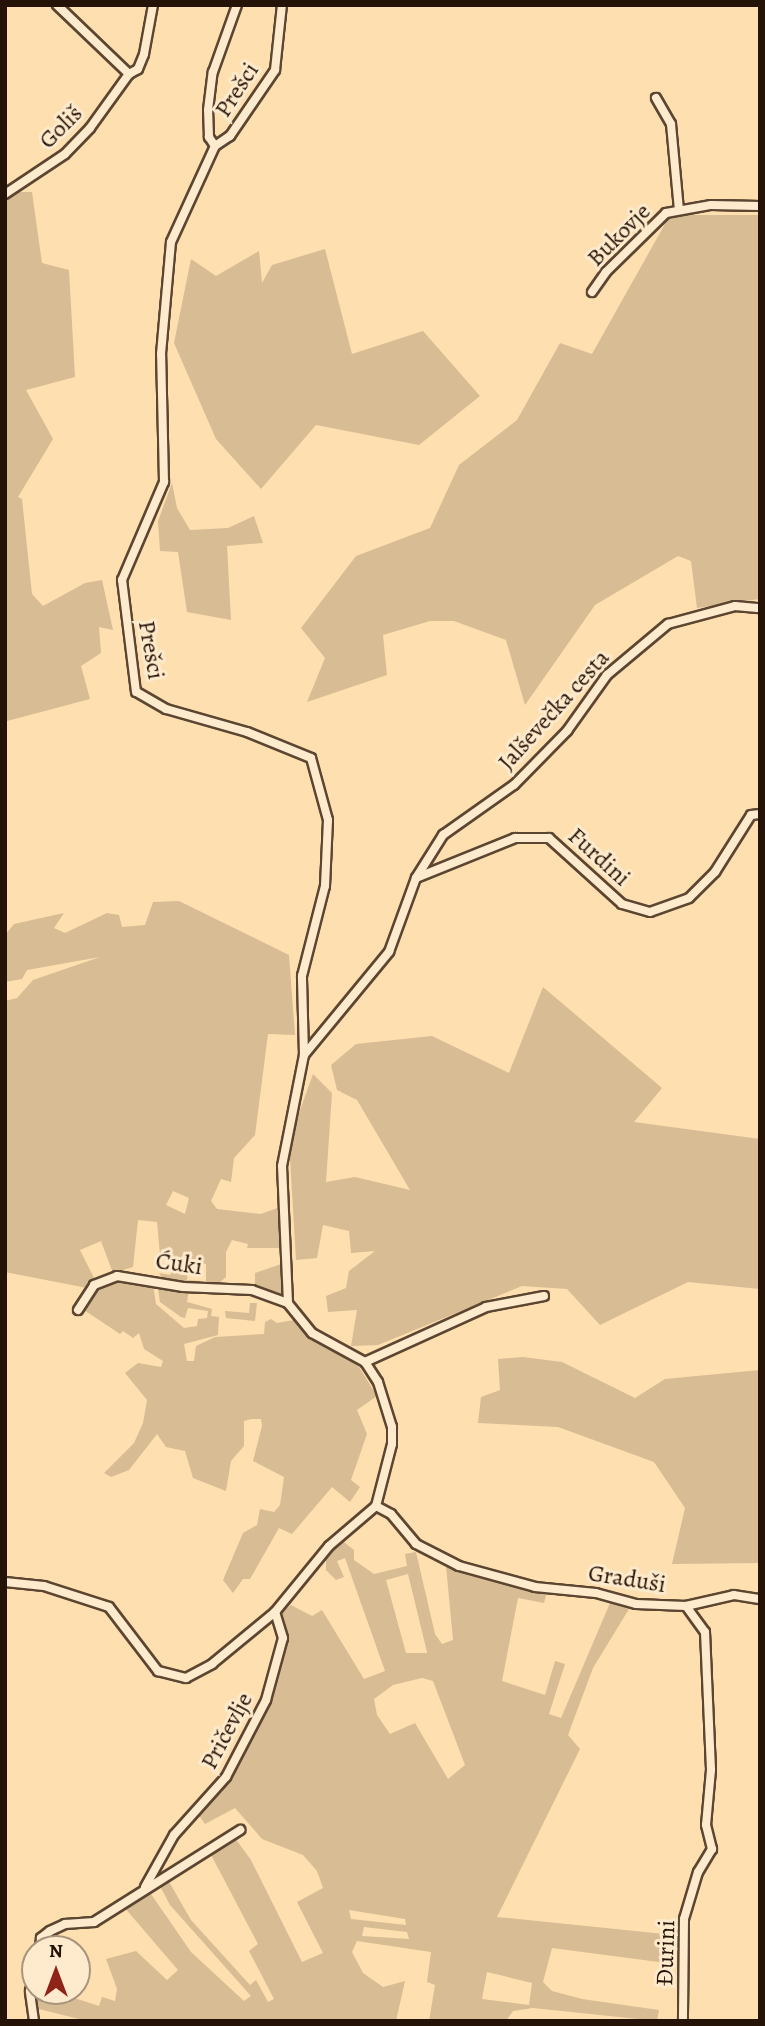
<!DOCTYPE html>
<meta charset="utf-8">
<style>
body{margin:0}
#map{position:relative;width:765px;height:2026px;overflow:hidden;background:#fddfb0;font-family:Alegreya,serif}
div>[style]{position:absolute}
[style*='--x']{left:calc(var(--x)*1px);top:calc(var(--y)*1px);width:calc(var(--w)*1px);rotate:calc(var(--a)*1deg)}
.green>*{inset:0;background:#d8bc93}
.roads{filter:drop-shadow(2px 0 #5c4631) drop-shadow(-2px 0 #5c4631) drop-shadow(0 2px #5c4631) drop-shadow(0 -2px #5c4631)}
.street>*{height:8px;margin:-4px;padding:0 4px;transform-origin:4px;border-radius:4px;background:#feeacc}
span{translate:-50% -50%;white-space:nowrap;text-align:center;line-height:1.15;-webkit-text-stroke:6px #feeacc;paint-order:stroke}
.street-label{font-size:24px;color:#261307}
.frame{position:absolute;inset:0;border:7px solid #261307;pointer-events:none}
.north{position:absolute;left:21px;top:1935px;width:70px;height:70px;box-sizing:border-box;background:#feeacc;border:2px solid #a8947d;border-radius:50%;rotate:0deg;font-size:19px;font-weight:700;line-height:28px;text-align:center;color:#261307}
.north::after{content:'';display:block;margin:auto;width:24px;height:32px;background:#8f2418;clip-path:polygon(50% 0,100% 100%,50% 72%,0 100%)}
</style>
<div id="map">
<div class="green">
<i style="clip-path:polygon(5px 192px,32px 192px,42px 263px,69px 270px,75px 377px,26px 390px,53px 439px,18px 497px,22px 499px,32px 594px,43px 606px,85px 583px,102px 580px,113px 630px,99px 627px,101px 653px,81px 666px,90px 699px,7px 721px)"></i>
<i style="clip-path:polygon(670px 215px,760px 215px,760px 599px,697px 608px,691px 561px,678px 556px,595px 605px,525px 705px,506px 640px,454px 621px,430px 621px,383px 635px,387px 675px,307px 702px,325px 658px,301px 628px,356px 556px,430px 528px,459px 465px,517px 420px,560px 343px,592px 354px)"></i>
<i style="clip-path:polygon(325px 249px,352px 354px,423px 331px,480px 396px,419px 445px,316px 425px,261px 489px,216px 439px,174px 343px,191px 259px,216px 276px,259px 251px,262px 283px,272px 265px)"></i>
<i style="clip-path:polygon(172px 483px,177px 508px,190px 530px,228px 528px,254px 516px,263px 543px,227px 546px,231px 620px,187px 612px,178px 552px,160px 551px,158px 521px)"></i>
<i style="clip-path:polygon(evenodd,179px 901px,289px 955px,295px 1035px,268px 1034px,255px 1135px,234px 1158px,231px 1182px,221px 1179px,211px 1201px,217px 1209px,261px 1214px,280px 1207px,284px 1248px,247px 1248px,248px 1244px,232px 1240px,226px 1252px,226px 1277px,217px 1285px,206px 1286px,206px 1264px,188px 1263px,187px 1280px,200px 1281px,199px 1285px,164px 1281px,159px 1273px,170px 1275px,176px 1264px,173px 1258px,160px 1255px,157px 1222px,138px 1220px,133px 1267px,113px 1273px,101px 1241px,80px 1250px,94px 1278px,87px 1288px,5px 1272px,5px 1001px,17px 998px,33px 980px,100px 957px,27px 970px,22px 979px,5px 982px,5px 935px,14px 924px,64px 913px,54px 928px,65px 933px,107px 913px,119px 915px,122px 927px,145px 925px,153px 902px,179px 901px,173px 1191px,189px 1198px,185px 1214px,166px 1205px,173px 1191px)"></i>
<i style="clip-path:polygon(543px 987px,662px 1088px,634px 1122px,760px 1139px,760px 1289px,688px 1282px,600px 1325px,567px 1289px,522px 1286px,378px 1345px,351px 1346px,357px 1310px,328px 1312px,326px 1296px,346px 1288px,349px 1271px,375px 1251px,351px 1253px,349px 1231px,323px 1225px,317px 1258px,296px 1260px,289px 1141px,313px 1074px,332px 1093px,326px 1182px,355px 1177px,410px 1190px,357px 1100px,337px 1090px,331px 1065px,356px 1044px,432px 1036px,509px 1073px)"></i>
<i style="clip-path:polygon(284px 1263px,286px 1297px,255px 1288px,255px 1273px)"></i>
<i style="clip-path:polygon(117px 1278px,153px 1285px,156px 1304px,184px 1328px,197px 1326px,198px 1319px,207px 1318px,208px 1311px,188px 1308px,185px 1318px,181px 1317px,160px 1302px,158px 1289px,189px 1289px,187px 1302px,212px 1309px,211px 1316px,219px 1317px,218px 1335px,184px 1344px,187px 1361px,194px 1361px,196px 1346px,215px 1337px,264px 1334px,265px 1322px,271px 1319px,277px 1323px,294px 1320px,359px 1367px,377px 1396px,357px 1410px,367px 1434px,351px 1480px,360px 1487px,350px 1502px,332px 1487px,292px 1534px,279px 1528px,250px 1579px,243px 1579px,233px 1593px,223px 1580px,243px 1533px,257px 1525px,260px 1509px,274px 1512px,280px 1505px,284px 1477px,253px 1461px,262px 1426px,261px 1419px,251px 1419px,244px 1421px,244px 1446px,231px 1461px,226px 1491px,193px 1478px,185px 1451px,166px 1447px,157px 1434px,129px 1470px,111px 1477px,104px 1473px,134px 1443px,143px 1423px,147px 1400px,125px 1373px,138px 1363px,161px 1367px,163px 1361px,144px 1349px,139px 1333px,133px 1338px,123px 1331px,120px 1334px,84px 1310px,94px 1287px)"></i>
<i style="clip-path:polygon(250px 1303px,257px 1303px,255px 1321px,226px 1318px,225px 1311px,249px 1313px)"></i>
<i style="clip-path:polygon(523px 1357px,562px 1362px,635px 1398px,665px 1379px,760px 1370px,760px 1563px,672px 1564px,685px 1508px,654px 1462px,558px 1427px,478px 1423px,481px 1397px,500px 1390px,498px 1359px)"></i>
<i style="clip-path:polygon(evenodd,340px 1539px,354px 1550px,354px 1560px,374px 1574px,407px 1566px,405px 1554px,416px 1552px,435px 1634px,442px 1644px,453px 1640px,446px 1566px,547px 1592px,544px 1603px,518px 1598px,502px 1681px,545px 1695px,555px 1661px,565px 1664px,549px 1714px,561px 1718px,610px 1603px,629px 1609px,593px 1668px,568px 1735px,580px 1749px,497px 1917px,674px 1935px,674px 1964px,552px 1948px,543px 1982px,552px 1991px,582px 1999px,659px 2010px,657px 2021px,533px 2008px,513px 2011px,506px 2021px,429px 2021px,435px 1985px,427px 1982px,431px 1952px,357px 1941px,352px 1952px,363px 1973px,383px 1987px,405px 1981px,396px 2021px,87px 2021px,35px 2008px,34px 1986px,35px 1991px,53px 1991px,99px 2006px,102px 1997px,115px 2001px,117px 1989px,106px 1959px,136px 1951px,167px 1980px,178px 1970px,124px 1907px,151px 1894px,191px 1952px,244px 2001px,251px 1996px,170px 1905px,160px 1886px,168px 1880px,191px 1920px,250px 1985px,256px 1980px,268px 2002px,274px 1999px,249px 1951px,258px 1944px,209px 1851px,235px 1838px,251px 1860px,302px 1962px,323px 1953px,297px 1902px,323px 1888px,317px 1871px,303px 1855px,262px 1839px,235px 1808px,205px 1824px,198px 1814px,227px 1782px,244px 1747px,284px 1646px,285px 1625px,279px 1615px,291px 1605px,312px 1616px,322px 1610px,364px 1679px,385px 1671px,345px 1558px,337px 1561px,344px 1577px,336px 1580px,326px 1570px,326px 1553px,340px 1539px,408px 1574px,427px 1652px,427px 1653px,406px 1653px,386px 1580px,408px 1574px,340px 1539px,422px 1678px,433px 1681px,465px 1765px,448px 1779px,415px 1723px,390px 1734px,377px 1715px,374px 1699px,393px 1685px,422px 1678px,340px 1539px,349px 1910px,405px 1919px,406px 1925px,351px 1919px,349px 1910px,340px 1539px,364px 1927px,407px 1932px,409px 1939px,362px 1936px,364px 1927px,340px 1539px,487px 1972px,532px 1983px,529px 2005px,482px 1999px,487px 1972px)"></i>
</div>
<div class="roads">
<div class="street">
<i style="--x:57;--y:5;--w:100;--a:43.8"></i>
<i style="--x:129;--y:74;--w:10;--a:-29"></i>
<i style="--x:138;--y:69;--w:16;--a:-68"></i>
<i style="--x:144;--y:54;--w:50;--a:-79.6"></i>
<i style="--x:656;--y:98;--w:30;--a:60"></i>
<i style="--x:671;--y:124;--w:86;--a:84.7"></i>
<i style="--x:215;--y:146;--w:11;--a:-124"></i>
<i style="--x:209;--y:137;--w:27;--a:-92"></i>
<i style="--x:208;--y:110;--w:38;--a:-83"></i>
<i style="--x:213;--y:72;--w:71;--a:-70.3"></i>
<i style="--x:5;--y:194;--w:72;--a:-33.7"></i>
<i style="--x:65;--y:154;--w:36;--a:-46"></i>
<i style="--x:90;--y:128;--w:67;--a:-54.2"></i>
<i style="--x:592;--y:292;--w:24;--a:-55"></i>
<i style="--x:606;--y:272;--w:84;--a:-44.5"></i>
<i style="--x:666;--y:213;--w:46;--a:-10.1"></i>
<i style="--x:711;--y:205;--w:49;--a:1.2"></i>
<i style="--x:416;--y:878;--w:107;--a:-22"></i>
<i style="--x:515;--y:838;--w:34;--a:0"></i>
<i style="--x:549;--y:838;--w:98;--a:42.1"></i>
<i style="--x:622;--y:904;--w:29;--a:16"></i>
<i style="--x:650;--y:912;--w:41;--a:-19.7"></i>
<i style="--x:689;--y:898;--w:37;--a:-45"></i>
<i style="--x:715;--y:872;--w:67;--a:-57.7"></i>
<i style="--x:751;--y:815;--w:9;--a:-6"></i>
<i style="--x:304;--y:1055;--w:134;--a:-50.5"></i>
<i style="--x:389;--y:952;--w:79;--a:-70"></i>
<i style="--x:416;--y:878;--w:51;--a:-57.9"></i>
<i style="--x:443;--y:835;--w:87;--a:-35.2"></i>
<i style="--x:514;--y:785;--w:76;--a:-45.5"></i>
<i style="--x:567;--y:731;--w:69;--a:-54.5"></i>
<i style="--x:607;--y:675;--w:80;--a:-39.9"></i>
<i style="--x:668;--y:624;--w:69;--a:-15"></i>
<i style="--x:735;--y:606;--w:25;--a:5"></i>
<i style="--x:78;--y:1310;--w:30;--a:-57"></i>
<i style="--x:94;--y:1285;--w:25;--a:-21"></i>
<i style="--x:117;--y:1276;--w:67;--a:9.5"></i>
<i style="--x:183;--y:1287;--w:69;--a:2.5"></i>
<i style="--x:252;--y:1290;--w:38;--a:20"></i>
<i style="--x:365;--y:1362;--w:133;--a:-24.4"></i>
<i style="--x:486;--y:1307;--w:59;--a:-10.7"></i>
<i style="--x:376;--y:1506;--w:17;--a:28"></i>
<i style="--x:391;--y:1514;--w:39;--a:50"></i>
<i style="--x:416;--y:1544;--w:48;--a:27.1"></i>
<i style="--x:459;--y:1566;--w:79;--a:15.4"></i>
<i style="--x:535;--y:1587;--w:61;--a:5.6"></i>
<i style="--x:596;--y:1593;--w:41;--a:15.4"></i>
<i style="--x:636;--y:1604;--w:50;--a:2.3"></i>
<i style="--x:686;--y:1606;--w:32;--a:54"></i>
<i style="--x:705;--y:1632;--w:138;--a:87.5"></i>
<i style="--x:711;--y:1770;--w:55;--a:95.2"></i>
<i style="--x:706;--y:1825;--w:25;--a:76"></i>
<i style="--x:712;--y:1849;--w:27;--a:121"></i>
<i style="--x:698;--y:1872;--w:49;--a:106.6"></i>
<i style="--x:684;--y:1919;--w:102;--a:90.6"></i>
<i style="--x:5;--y:1582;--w:39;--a:6"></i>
<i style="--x:44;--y:1586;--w:68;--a:17.9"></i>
<i style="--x:109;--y:1607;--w:81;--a:52.6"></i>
<i style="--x:158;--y:1671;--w:29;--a:14"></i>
<i style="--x:186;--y:1678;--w:30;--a:-28"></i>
<i style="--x:212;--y:1664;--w:82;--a:-39.5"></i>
<i style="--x:275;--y:1612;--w:85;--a:-50.7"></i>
<i style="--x:329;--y:1546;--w:62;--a:-40.4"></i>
<i style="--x:376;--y:1506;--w:64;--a:-75.5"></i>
<i style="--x:392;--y:1444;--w:17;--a:-90"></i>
<i style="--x:392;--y:1427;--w:47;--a:-107.3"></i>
<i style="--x:378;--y:1382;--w:24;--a:-123"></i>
<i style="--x:365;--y:1362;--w:60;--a:-151.3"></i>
<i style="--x:312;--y:1333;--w:38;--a:-129"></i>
<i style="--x:288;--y:1303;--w:137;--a:-92.5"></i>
<i style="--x:282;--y:1166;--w:113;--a:-78.8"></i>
<i style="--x:304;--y:1055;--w:79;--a:-91.5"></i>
<i style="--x:302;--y:976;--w:93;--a:-75.7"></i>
<i style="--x:325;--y:886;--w:66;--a:-87.4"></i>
<i style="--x:328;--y:820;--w:64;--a:-105.3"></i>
<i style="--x:311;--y:758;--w:69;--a:-157.9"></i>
<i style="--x:247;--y:732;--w:84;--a:-164.1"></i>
<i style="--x:166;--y:709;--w:34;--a:-150"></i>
<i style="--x:136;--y:692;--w:113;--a:-97.1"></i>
<i style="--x:122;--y:580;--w:107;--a:-66.8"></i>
<i style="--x:164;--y:482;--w:128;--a:-91.3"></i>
<i style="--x:161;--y:354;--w:112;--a:-84.9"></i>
<i style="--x:171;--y:242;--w:106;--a:-65.4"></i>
<i style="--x:215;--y:146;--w:18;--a:-34"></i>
<i style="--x:230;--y:136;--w:80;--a:-55.7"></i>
<i style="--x:275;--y:70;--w:65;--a:-83.9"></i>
<i style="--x:686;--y:1606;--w:49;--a:-12.9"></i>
<i style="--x:734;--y:1595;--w:26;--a:9"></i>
<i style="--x:145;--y:1887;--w:60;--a:-60.9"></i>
<i style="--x:174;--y:1835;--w:78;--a:-48.1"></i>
<i style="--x:226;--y:1777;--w:87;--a:-62.5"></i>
<i style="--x:266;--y:1700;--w:64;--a:-74.7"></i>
<i style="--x:283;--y:1638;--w:27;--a:-107"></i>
<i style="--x:40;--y:1949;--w:11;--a:-85"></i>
<i style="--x:41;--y:1938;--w:11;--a:-38"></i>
<i style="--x:50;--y:1931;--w:17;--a:-25"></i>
<i style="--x:65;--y:1924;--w:29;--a:-4"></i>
<i style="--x:94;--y:1922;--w:173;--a:-32.2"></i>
<i style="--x:34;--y:2021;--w:30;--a:-98"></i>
<i style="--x:30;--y:1991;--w:21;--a:-76"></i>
</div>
</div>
<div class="street-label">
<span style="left:237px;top:90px;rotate:-57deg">Prešci</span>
<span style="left:61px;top:127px;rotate:-45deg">Goliš</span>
<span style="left:619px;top:235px;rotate:-45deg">Bukovje</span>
<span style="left:151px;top:650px;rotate:80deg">Prešci</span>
<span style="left:554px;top:710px;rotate:-48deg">Jalševečka cesta</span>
<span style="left:599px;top:857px;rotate:42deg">Furdini</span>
<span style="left:179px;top:1264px;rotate:8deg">Ćuki</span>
<span style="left:627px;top:1579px;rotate:9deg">Graduši</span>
<span style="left:227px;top:1731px;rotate:-62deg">Pričevlje</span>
<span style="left:666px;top:1953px;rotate:-88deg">Đurini</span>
</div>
<div class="frame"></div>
<div class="north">N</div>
</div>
